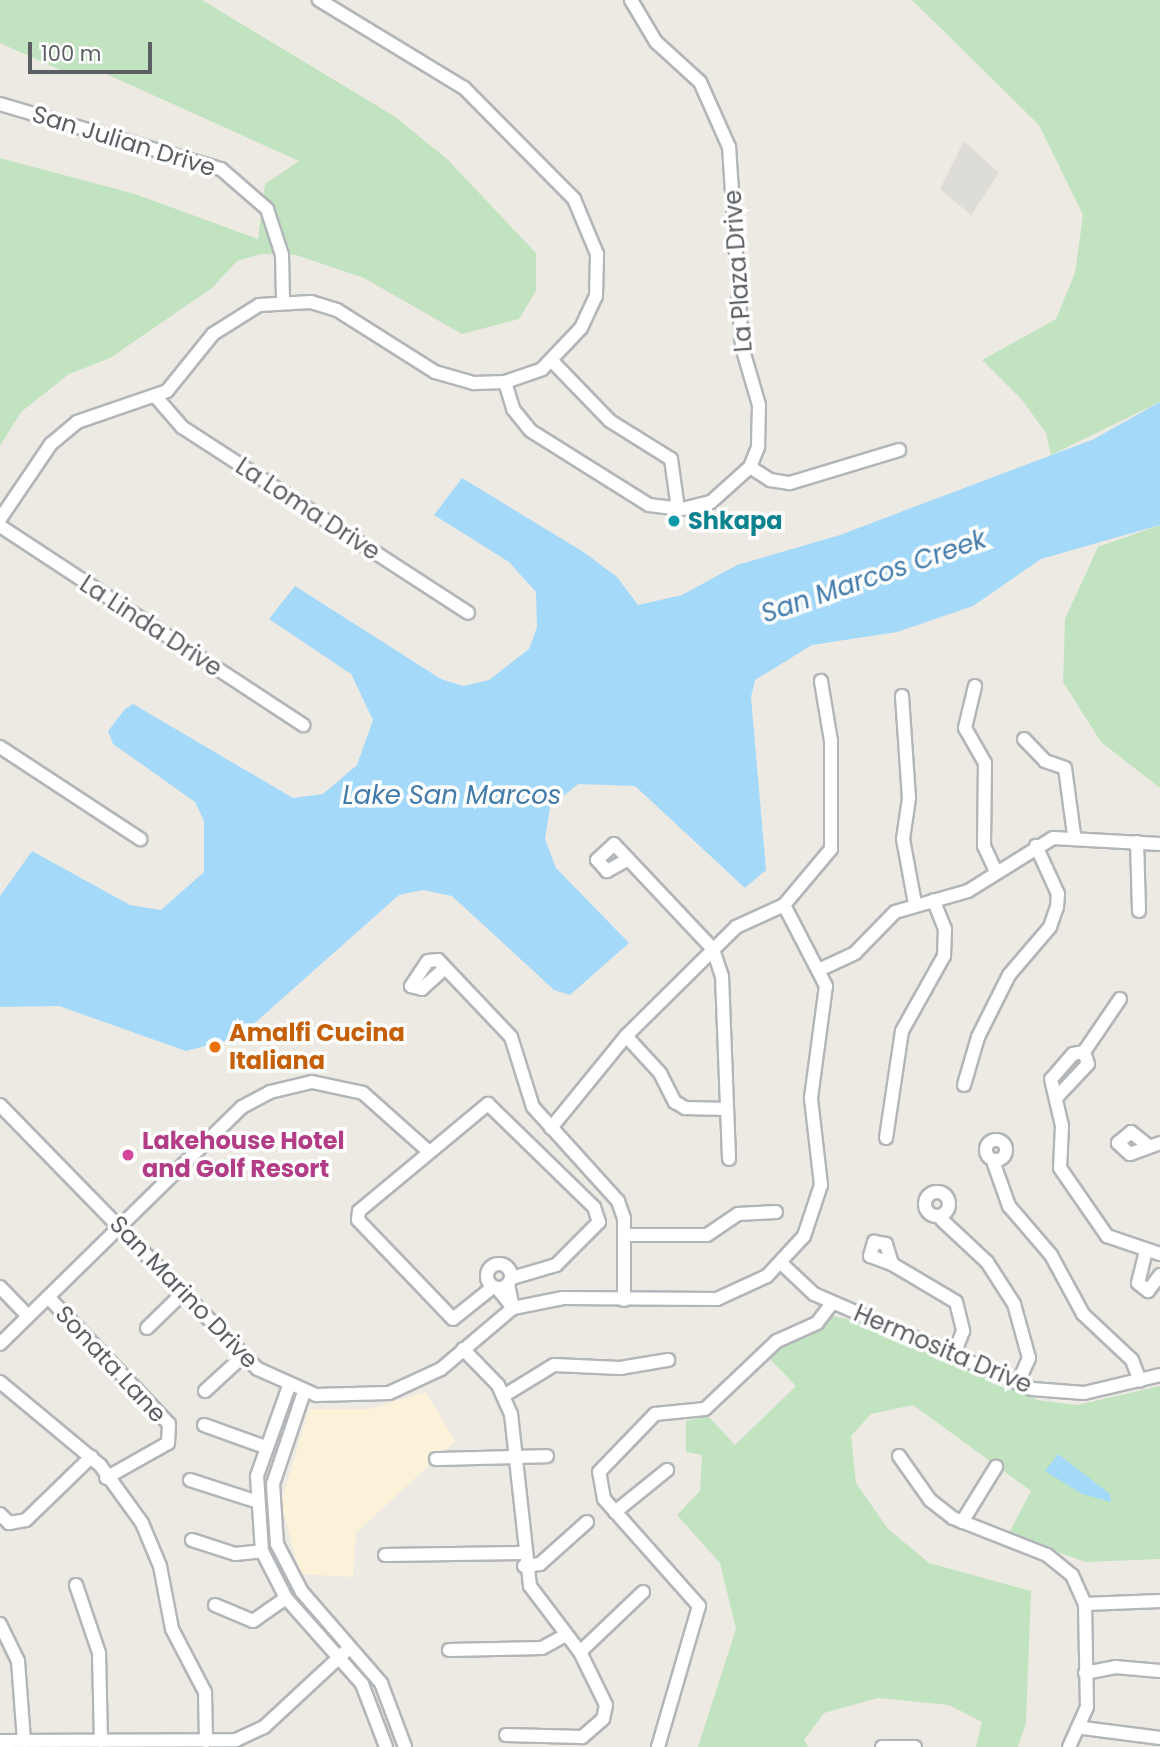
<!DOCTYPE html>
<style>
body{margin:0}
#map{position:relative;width:1160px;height:1747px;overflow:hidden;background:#edeae3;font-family:Poppins,sans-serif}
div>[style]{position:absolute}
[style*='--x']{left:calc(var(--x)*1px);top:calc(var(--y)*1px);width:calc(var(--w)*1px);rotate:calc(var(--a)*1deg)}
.commercial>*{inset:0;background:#fcf2d9}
.industrial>*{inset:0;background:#dedcd7}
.green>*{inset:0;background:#c2e3c0}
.water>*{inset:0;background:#a5d9fa}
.roads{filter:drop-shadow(2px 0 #b3b6b9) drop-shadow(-2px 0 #b3b6b9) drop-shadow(0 2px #b3b6b9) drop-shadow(0 -2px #b3b6b9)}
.minor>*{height:12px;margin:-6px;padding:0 6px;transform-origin:6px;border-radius:6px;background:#fff}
.minor>.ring{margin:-6px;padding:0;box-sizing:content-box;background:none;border:12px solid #fff;border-radius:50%}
.dots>*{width:19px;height:19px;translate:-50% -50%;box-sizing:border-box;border:4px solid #fff;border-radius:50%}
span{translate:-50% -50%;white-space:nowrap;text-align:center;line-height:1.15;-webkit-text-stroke:7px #fff;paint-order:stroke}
.street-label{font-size:24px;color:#5b5f63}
.culture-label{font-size:24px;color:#0d838f;font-weight:700}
.left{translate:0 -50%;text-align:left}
.food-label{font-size:24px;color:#c56008;font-weight:700}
.hotel-label{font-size:24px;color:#b23c85;font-weight:700}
.water-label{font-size:26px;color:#437bab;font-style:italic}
.scale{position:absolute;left:28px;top:42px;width:124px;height:32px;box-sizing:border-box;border:4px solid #5b5f63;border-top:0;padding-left:9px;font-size:21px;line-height:24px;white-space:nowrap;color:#5b5f63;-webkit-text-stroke:5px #fff;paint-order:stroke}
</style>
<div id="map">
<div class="commercial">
<i style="clip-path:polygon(426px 1392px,455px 1441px,356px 1533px,353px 1577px,300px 1574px,281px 1503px,309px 1409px,369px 1409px)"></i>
</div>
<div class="industrial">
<i style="clip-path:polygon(964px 141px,999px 173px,971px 215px,940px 189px)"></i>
</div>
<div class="green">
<i style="clip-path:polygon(0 0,202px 0,394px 116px,447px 159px,536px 253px,536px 291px,519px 319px,462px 334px,364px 278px,296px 255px,261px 254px,237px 261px,212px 288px,110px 358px,69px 374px,21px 412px,0 446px,0 158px,135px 194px,258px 239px,265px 184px,299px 161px,104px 73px,69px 74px,0 43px)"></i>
<i style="clip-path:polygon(912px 0,1160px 0,1160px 402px,1051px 455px,1046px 433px,1022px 400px,982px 360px,1056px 319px,1075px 273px,1083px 215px,1039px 125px)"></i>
<i style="clip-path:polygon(1160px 525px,1160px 788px,1101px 742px,1063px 682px,1065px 619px,1098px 547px)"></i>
<i style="clip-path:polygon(834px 1316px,867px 1324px,1037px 1400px,1077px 1405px,1160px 1386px,1160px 1559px,1086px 1562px,1008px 1535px,1031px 1491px,913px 1405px,871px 1414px,851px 1436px,856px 1483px,888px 1529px,929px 1563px,1031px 1591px,1026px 1723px,1018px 1747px,976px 1747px,982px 1722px,949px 1705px,878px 1698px,824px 1713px,804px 1740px,808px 1747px,698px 1747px,736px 1629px,720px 1563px,677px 1515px,700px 1491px,702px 1455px,686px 1452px,686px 1421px,708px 1416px,735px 1445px,796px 1386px,767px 1356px)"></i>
</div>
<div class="water">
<i style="clip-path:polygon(1160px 402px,1160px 525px,1041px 559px,973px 606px,897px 632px,812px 645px,755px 680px,751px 697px,766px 870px,745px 888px,635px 786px,578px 784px,550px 807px,545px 839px,556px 868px,629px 943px,570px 995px,554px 990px,452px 896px,423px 890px,399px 895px,239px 1037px,186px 1051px,59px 1006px,0 1007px,0 896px,32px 851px,130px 905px,161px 910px,204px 872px,204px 821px,195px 802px,113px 744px,108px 731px,125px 709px,133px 704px,293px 798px,323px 794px,357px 765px,373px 720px,351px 674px,269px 619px,295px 586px,441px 679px,463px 686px,489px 680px,529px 649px,537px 627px,536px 592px,509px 562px,434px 515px,462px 478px,585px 553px,617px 577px,638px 605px,682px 595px,737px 565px,840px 535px,1094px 439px)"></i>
<i style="clip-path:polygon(1058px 1454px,1110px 1494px,1111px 1502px,1082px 1494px,1045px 1471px)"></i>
</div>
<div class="roads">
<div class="minor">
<i style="--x:0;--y:104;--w:230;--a:16.4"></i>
<i style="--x:221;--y:169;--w:61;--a:41"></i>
<i style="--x:267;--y:209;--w:48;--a:71.9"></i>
<i style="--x:282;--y:255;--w:45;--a:88.7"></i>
<i style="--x:552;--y:361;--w:83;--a:46"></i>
<i style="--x:610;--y:421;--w:72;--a:31.9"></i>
<i style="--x:671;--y:459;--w:50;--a:82"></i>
<i style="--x:505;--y:382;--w:28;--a:73"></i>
<i style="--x:513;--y:409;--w:28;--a:51"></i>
<i style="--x:531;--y:431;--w:139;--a:32.1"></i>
<i style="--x:649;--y:505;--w:33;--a:7"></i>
<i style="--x:682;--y:509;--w:30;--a:-14"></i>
<i style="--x:711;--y:502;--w:52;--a:-41.9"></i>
<i style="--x:750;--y:467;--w:22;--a:-68"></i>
<i style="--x:758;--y:447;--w:42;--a:-88.6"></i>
<i style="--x:759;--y:405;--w:60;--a:-106.3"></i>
<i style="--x:742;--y:347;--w:200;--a:-93.7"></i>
<i style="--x:729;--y:147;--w:71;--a:-114"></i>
<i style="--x:700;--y:82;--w:59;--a:-137.7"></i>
<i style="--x:656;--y:42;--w:49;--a:-120.8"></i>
<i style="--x:156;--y:397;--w:40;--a:49"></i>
<i style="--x:182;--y:427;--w:341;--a:33"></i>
<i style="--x:750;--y:467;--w:24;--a:33"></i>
<i style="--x:770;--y:480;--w:20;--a:9"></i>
<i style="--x:790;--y:483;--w:114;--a:-16.8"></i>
<i style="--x:0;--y:519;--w:91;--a:-55.8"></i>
<i style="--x:51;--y:444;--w:34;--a:-40"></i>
<i style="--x:77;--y:422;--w:95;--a:-19"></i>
<i style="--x:167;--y:391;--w:73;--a:-51.1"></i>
<i style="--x:213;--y:334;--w:54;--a:-32.2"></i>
<i style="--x:259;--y:305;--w:52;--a:-3.3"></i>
<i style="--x:311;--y:302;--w:27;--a:17"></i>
<i style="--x:337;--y:310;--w:116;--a:32.3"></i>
<i style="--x:435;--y:372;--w:41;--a:15.8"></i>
<i style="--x:474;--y:383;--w:31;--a:-2"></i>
<i style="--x:505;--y:382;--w:39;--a:-19"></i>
<i style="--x:542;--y:369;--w:57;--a:-46.4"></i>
<i style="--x:581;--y:328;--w:35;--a:-65"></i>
<i style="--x:596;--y:296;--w:42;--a:-88.6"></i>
<i style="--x:597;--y:254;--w:60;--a:-112.7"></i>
<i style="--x:574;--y:199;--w:156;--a:-134.7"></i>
<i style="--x:464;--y:88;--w:170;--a:-148.7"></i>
<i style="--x:0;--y:526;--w:363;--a:33.3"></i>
<i style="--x:975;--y:686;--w:43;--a:103.4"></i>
<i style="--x:965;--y:728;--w:40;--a:60.3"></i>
<i style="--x:985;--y:763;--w:83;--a:90.7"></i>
<i style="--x:984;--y:846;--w:29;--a:65"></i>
<i style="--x:902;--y:696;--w:102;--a:86.1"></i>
<i style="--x:909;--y:798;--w:41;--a:98.3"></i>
<i style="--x:903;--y:839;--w:66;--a:79.5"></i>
<i style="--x:1024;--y:739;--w:30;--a:46"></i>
<i style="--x:1045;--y:761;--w:21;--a:19"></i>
<i style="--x:1065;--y:768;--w:68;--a:82.3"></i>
<i style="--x:0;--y:747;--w:168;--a:33.3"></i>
<i style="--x:1137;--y:842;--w:69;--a:88.3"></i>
<i style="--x:625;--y:861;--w:21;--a:151"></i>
<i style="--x:607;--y:871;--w:15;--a:-132"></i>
<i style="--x:597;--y:860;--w:23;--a:-43"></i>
<i style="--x:614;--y:844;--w:144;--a:46.7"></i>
<i style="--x:713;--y:949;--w:28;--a:72"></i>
<i style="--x:722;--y:976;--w:183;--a:87.8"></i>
<i style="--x:445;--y:968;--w:31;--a:138"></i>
<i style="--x:422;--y:989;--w:11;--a:-165"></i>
<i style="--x:411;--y:986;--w:30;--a:-56"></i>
<i style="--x:428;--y:961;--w:10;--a:-6"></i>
<i style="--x:438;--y:960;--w:106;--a:46.5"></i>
<i style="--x:511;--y:1037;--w:73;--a:72.6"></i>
<i style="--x:533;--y:1107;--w:127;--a:47.9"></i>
<i style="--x:618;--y:1201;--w:18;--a:71"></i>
<i style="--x:624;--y:1218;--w:82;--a:90"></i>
<i style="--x:821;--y:969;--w:38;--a:-25"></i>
<i style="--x:855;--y:953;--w:57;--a:-45.7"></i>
<i style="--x:895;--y:912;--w:76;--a:-16"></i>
<i style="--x:968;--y:891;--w:100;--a:-31.9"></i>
<i style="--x:1053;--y:838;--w:107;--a:3.2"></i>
<i style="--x:1120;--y:999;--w:64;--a:124.2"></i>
<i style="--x:1084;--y:1052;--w:11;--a:170"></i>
<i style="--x:1073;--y:1054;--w:33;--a:131"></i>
<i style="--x:1051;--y:1079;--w:48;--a:76.8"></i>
<i style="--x:1062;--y:1126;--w:42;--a:92.7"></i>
<i style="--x:1060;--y:1168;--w:83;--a:55.3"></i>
<i style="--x:1107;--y:1236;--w:56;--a:18.8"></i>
<i style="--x:626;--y:1036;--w:50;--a:47.4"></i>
<i style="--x:660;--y:1073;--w:33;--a:63"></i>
<i style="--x:675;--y:1102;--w:12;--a:31"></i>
<i style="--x:685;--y:1108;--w:42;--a:1.4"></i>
<i style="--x:964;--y:1085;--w:50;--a:-73.7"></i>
<i style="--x:978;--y:1037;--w:69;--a:-63.4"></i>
<i style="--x:1009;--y:975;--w:63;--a:-49.5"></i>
<i style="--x:1050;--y:927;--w:21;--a:-71"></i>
<i style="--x:1057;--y:907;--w:13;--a:-86"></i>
<i style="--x:1058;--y:894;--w:53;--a:-114.6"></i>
<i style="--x:1057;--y:1097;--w:45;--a:-46.8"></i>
<i style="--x:1088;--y:1064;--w:13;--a:-108"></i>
<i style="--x:0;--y:1105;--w:369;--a:45.7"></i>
<i style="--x:258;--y:1369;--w:64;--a:24.1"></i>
<i style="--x:316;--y:1395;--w:73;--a:-1.6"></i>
<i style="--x:389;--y:1393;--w:57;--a:-24.8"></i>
<i style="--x:441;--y:1369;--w:94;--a:-40.3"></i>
<i style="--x:513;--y:1308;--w:51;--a:-11.3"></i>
<i style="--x:563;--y:1298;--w:154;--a:0.4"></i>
<i style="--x:717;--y:1299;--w:55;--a:-24.7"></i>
<i style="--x:767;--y:1276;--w:54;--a:-47.2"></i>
<i style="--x:804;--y:1236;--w:54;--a:-71.6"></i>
<i style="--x:821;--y:1185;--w:88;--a:-96.6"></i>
<i style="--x:811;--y:1098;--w:113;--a:-82.4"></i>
<i style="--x:826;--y:986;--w:91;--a:-117.4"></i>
<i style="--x:551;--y:1128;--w:119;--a:-50.8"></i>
<i style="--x:626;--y:1036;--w:155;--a:-44.7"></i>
<i style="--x:736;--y:927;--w:53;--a:-24.6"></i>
<i style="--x:784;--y:905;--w:73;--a:-50"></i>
<i style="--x:831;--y:849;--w:108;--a:-90"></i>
<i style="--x:831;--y:741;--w:61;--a:-99.5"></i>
<i style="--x:886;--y:1138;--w:108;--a:-81.5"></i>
<i style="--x:902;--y:1031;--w:86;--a:-60.8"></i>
<i style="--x:944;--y:956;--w:27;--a:-88"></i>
<i style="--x:945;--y:929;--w:31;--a:-112"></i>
<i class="ring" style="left:986px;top:1140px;width:8px;height:8px"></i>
<i style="--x:1146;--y:1144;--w:19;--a:-141"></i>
<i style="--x:1131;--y:1132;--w:17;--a:140"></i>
<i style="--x:1118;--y:1143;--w:16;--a:43"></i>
<i style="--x:1130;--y:1154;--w:32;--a:-20"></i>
<i style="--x:994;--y:1164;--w:45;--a:70.3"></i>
<i style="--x:1009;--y:1206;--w:65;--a:49.4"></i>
<i style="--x:1051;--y:1255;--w:67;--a:61.5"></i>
<i style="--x:1083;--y:1314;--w:67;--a:43.2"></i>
<i style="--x:1132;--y:1360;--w:22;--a:69"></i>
<i class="ring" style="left:925px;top:1192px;width:12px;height:12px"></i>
<i style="--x:942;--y:1220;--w:62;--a:43"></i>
<i style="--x:987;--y:1262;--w:50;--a:57.3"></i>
<i style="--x:1014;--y:1304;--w:56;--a:74.5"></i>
<i style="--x:1029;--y:1358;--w:27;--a:114"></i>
<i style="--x:625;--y:1235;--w:82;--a:0"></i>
<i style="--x:707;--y:1235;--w:37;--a:-34"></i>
<i style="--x:738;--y:1214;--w:38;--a:-3"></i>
<i style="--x:874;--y:1242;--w:12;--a:9"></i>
<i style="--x:886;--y:1244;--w:21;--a:73"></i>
<i style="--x:892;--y:1264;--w:23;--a:-160"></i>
<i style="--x:870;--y:1256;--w:15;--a:-74"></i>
<i style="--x:1146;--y:1251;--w:33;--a:104"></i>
<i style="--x:1138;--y:1283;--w:13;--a:39"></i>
<i style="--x:1148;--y:1291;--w:20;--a:-53"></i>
<i style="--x:781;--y:1263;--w:45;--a:43.2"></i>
<i style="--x:814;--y:1294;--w:238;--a:23.5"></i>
<i style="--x:1032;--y:1389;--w:52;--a:4.4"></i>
<i style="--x:1084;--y:1393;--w:78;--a:-13.3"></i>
<i class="ring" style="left:487px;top:1264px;width:12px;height:12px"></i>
<i style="--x:892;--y:1264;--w:74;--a:30.7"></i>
<i style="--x:956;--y:1302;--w:30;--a:76"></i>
<i style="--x:963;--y:1331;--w:25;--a:111"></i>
<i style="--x:0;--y:1287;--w:40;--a:46"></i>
<i style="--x:493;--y:1287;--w:51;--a:141.3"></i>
<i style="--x:453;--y:1319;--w:137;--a:-133.8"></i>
<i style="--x:358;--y:1220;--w:9;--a:-84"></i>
<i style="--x:359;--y:1211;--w:168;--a:-39.7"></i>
<i style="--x:488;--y:1104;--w:148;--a:44.2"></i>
<i style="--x:594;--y:1207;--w:16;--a:72"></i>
<i style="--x:599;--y:1222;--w:61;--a:135"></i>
<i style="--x:556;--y:1265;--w:46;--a:163.5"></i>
<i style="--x:497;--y:1288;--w:26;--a:51"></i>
<i style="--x:513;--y:1308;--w:24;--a:-102"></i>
<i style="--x:48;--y:1297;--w:175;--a:46.4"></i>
<i style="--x:169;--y:1424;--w:19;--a:93"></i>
<i style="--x:168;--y:1443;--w:71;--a:150.6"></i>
<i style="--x:147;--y:1328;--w:50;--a:-44.2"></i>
<i style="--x:0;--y:1344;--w:339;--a:-44.4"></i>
<i style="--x:242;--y:1107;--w:32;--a:-28"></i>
<i style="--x:270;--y:1092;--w:43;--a:-13.4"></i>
<i style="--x:312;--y:1082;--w:52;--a:12.2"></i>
<i style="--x:363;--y:1093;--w:87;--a:41.7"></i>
<i style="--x:463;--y:1349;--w:50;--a:45.8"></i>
<i style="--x:498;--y:1385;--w:32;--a:66"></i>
<i style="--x:511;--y:1414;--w:173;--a:83.7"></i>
<i style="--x:530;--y:1586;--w:83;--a:52.9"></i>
<i style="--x:580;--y:1652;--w:59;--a:63.9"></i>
<i style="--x:606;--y:1705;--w:14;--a:102"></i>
<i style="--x:603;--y:1719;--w:28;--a:139"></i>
<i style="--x:582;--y:1737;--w:76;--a:-178.5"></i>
<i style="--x:0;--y:1382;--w:130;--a:39.7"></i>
<i style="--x:100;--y:1465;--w:72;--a:54.1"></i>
<i style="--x:142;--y:1523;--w:47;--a:67.3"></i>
<i style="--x:160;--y:1566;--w:64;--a:79.2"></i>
<i style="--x:172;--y:1629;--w:71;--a:62.4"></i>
<i style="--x:205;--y:1692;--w:49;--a:88.8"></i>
<i style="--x:289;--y:1386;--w:96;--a:109.6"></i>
<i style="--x:257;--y:1476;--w:75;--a:86.2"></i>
<i style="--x:262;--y:1551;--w:53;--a:62.9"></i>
<i style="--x:286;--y:1598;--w:115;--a:48.5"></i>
<i style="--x:362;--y:1684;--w:67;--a:69.1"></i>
<i style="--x:205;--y:1391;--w:52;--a:-42.6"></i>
<i style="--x:304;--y:1392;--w:97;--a:108.6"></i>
<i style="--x:273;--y:1484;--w:60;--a:86.2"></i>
<i style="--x:277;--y:1544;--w:54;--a:62.5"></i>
<i style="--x:302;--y:1592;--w:121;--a:49"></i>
<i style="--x:381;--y:1683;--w:68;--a:69.4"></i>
<i style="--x:505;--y:1395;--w:57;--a:-31.5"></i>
<i style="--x:554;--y:1365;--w:66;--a:2.6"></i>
<i style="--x:620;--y:1368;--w:49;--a:-9.5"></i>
<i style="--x:204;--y:1425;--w:65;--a:19.8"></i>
<i style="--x:899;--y:1456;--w:54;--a:54.8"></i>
<i style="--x:930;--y:1500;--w:29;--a:38"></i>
<i style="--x:953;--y:1518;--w:101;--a:21.5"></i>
<i style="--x:1047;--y:1555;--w:32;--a:39"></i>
<i style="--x:1072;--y:1575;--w:32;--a:66"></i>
<i style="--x:1085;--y:1604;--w:103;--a:88.9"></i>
<i style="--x:1087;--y:1707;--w:44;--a:114.2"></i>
<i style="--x:436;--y:1459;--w:111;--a:-1.5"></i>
<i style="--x:190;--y:1480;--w:68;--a:17.9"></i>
<i style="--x:615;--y:1512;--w:67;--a:-38.9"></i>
<i style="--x:0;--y:1514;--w:13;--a:45"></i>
<i style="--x:9;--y:1523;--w:17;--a:-10"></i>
<i style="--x:26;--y:1520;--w:91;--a:-44.1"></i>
<i style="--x:962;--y:1522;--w:65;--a:-58.3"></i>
<i style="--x:192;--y:1540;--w:45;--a:18"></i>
<i style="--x:235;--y:1554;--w:27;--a:-6"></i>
<i style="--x:385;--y:1555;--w:137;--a:-0.8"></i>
<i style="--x:524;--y:1566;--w:16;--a:-7"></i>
<i style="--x:540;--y:1564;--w:63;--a:-41.8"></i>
<i style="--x:76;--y:1585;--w:72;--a:71.3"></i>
<i style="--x:99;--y:1653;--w:88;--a:88.7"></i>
<i style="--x:1085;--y:1604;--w:75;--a:-2.3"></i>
<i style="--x:215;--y:1605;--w:41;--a:22.8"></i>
<i style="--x:253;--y:1621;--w:40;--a:-34.9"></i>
<i style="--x:0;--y:1624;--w:41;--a:64.1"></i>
<i style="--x:18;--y:1661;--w:80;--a:85.7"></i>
<i style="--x:449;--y:1650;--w:93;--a:-1.2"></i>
<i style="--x:542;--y:1648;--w:26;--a:-29"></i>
<i style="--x:580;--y:1652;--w:87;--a:-43.6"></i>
<i style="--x:1085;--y:1673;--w:31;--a:-11"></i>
<i style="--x:1115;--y:1667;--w:45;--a:5.1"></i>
<i style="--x:1083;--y:1728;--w:78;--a:7.4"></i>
<i style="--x:0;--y:1741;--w:236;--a:-0.2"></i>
<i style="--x:236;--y:1740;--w:31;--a:-25"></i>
<i style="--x:264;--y:1727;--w:110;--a:-42.8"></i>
<i style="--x:658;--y:1747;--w:147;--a:-73.8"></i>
<i style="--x:699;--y:1606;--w:143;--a:-131.6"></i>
<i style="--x:604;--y:1499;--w:27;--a:-100"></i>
<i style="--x:599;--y:1472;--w:81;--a:-46"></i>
<i style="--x:655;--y:1414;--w:50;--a:-5.7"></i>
<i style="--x:705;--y:1409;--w:99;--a:-43.4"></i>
<i style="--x:777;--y:1341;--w:44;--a:-24.2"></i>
<i style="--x:817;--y:1323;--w:25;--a:-53"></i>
<i style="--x:882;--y:1747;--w:33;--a:0"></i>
</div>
</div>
<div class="dots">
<i style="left:674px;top:521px;background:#0f9aa8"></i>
<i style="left:215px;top:1047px;background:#e8710a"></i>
<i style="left:128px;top:1155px;background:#d1479c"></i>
</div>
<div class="street-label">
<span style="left:124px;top:141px;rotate:17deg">San Julian Drive</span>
<span style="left:738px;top:271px;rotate:-94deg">La Plaza Drive</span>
<span style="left:308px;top:509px;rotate:33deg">La Loma Drive</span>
<span style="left:151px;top:626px;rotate:33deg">La Linda Drive</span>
<span style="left:184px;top:1292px;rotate:46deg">San Marino Drive</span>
<span style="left:943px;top:1349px;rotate:23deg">Hermosita Drive</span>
<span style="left:111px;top:1364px;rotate:47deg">Sonata Lane</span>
</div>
<div class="culture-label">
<span class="left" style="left:688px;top:521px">Shkapa</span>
</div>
<div class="food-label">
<span class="left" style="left:229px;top:1047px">Amalfi Cucina<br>Italiana</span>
</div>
<div class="hotel-label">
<span class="left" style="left:142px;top:1155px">Lakehouse Hotel<br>and Golf Resort</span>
</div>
<div class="water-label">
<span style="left:874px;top:577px;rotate:-19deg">San Marcos Creek</span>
<span style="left:452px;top:796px">Lake San Marcos</span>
</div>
<div class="scale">100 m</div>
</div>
